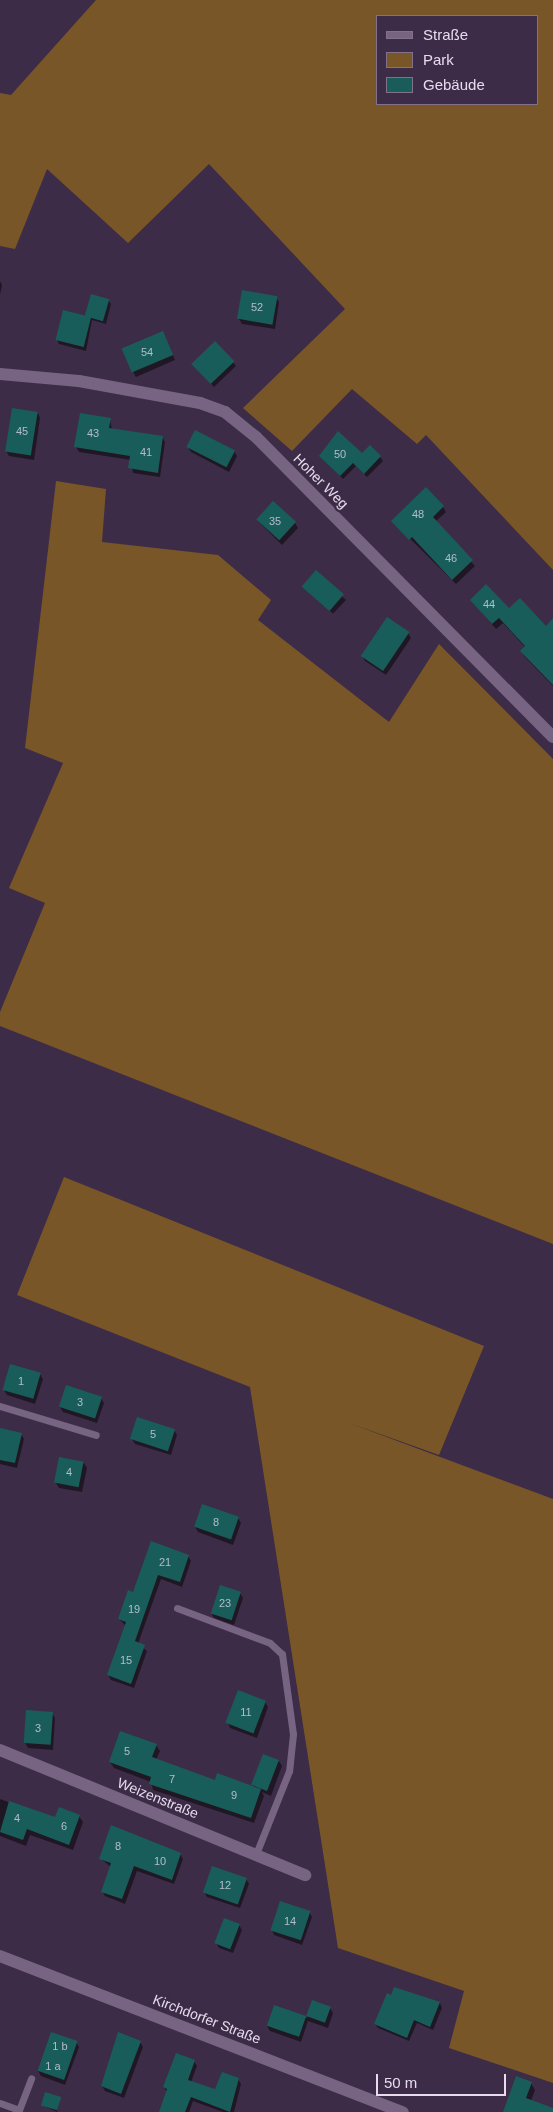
<!DOCTYPE html>
<meta charset="utf-8">
<style>
body{margin:0}
#map{position:relative;width:553px;height:2112px;overflow:hidden;background:#3d2c47;font-family:Arial,sans-serif}
div>[style]{position:absolute}
[style*='--x']{left:calc(var(--x)*1px);top:calc(var(--y)*1px);width:calc(var(--w)*1px);rotate:calc(var(--a)*1deg)}
.green>*{inset:0;background:#795627}
.shadow>*{inset:0;background:#0007;transform-origin:0 0}
.building>*{inset:0;background:#195d5b;transform-origin:0 0}
.service>*{height:7px;margin:-3.5px;padding:0 3.5px;transform-origin:3.5px;border-radius:3.5px;background:#776483}
.minor>*{height:12px;margin:-6px;padding:0 6px;transform-origin:6px;border-radius:6px;background:#776483}
.tertiary>*{height:12px;margin:-6px;padding:0 6px;transform-origin:6px;border-radius:6px;background:#776483}
span{translate:-50% -50%;white-space:nowrap;text-align:center;line-height:1.15;-webkit-text-stroke:5px #3d2c47;paint-order:stroke}
.number-label{font-size:11px;color:#b4bcc9}
.number-label span{-webkit-text-stroke-width:0}
.street-label{font-size:14px;color:#e7dcee}
.legend{position:absolute;left:376px;top:15px;width:162px;height:90px;box-sizing:border-box;background:#3d2c47;border:1px solid #81728a;margin:0;padding:6px 9px;list-style:none;font-size:15px;color:#e7dcee}
.legend li{display:flex;align-items:center;gap:10px;height:25px}
.legend b{width:25px;border:1px solid #81728a}
.scale{position:absolute;left:376px;top:2074px;width:130px;height:22px;box-sizing:border-box;border:2px solid #e7dcee;border-top:0;padding-left:6px;font-size:15px;line-height:18px;white-space:nowrap;color:#e7dcee;-webkit-text-stroke:4px #3d2c47;paint-order:stroke}
</style>
<div id="map">
<div class="green">
<i style="clip-path:polygon(evenodd,96px 0,553px 0,553px 570px,426px 435px,417px 444px,352px 389px,292px 451px,243px 408px,345px 309px,209px 164px,128px 243px,47px 169px,15px 249px,0 246px,0 93px,11px 95px,96px 0,377px 16px,537px 16px,537px 104px,377px 104px,377px 16px)"></i>
<i style="clip-path:polygon(56px 481px,106px 489px,102px 542px,218px 555px,271px 600px,258px 620px,389px 722px,439px 644px,553px 759px,553px 1244px,0 1026px,0 1012px,45px 903px,9px 888px,63px 763px,25px 748px)"></i>
<i style="clip-path:polygon(64px 1177px,484px 1346px,439px 1455px,349px 1423px,553px 1499px,553px 2083px,449px 2048px,464px 1991px,338px 1948px,250px 1387px,17px 1295px)"></i>
</div>
<div class="shadow">
<i style="clip-path:polygon(0 281px,2px 285px,0 295px)"></i>
<i style="clip-path:polygon(276px 297px,279px 302px,275px 329px,242px 324px,239px 319px)"></i>
<i style="clip-path:polygon(108px 300px,111px 304px,106px 324px,92px 320px,86px 351px,59px 344px,57px 340px)"></i>
<i style="clip-path:polygon(165px 337px,175px 360px,136px 377px,133px 372px)"></i>
<i style="clip-path:polygon(233px 362px,236px 366px,214px 387px,194px 364px)"></i>
<i style="clip-path:polygon(38px 413px,40px 418px,34px 460px,9px 456px,6px 451px)"></i>
<i style="clip-path:polygon(110px 419px,112px 430px,162px 437px,165px 442px,160px 477px,133px 473px,131px 460px,79px 452px,76px 447px)"></i>
<i style="clip-path:polygon(188px 447px,234px 451px,237px 456px,229px 472px,191px 452px)"></i>
<i style="clip-path:polygon(362px 455px,380px 457px,383px 461px,367px 477px,356px 466px,343px 479px,320px 456px)"></i>
<i style="clip-path:polygon(443px 507px,446px 512px,435px 522px,475px 566px,456px 584px,393px 522px)"></i>
<i style="clip-path:polygon(257px 520px,295px 523px,298px 528px,282px 545px)"></i>
<i style="left:316px;top:572px;width:41px;height:19px;rotate:43deg"></i>
<i style="clip-path:polygon(471px 600px,509px 610px,545px 627px,553px 620px,553px 686px,525px 657px,521px 651px,525px 647px,503px 623px,496px 629px)"></i>
<i style="clip-path:polygon(408px 633px,411px 638px,386px 675px,365px 661px,362px 656px)"></i>
<i style="clip-path:polygon(40px 1374px,43px 1379px,35px 1404px,7px 1395px,4px 1390px)"></i>
<i style="clip-path:polygon(101px 1398px,104px 1403px,97px 1423px,63px 1412px,60px 1407px)"></i>
<i style="clip-path:polygon(0 1429px,21px 1434px,24px 1439px,17px 1468px,0 1464px)"></i>
<i style="clip-path:polygon(174px 1430px,177px 1435px,171px 1455px,135px 1444px,132px 1439px)"></i>
<i style="clip-path:polygon(84px 1463px,87px 1468px,82px 1492px,59px 1488px,56px 1483px)"></i>
<i style="clip-path:polygon(238px 1518px,241px 1523px,233px 1545px,198px 1532px,195px 1527px)"></i>
<i style="clip-path:polygon(152px 1543px,188px 1556px,191px 1561px,182px 1587px,161px 1579px,138px 1644px,147px 1651px,134px 1688px,111px 1680px,108px 1675px,126px 1626px,119px 1619px,134px 1594px)"></i>
<i style="clip-path:polygon(240px 1593px,243px 1598px,234px 1625px,214px 1618px,211px 1613px)"></i>
<i style="clip-path:polygon(265px 1702px,268px 1707px,257px 1738px,230px 1728px,228px 1723px)"></i>
<i style="clip-path:polygon(27px 1712px,52px 1713px,55px 1718px,53px 1750px,28px 1748px,25px 1743px)"></i>
<i style="clip-path:polygon(156px 1745px,160px 1751px,156px 1760px,215px 1781px,254px 1788px,253px 1785px,279px 1761px,282px 1766px,271px 1796px,262px 1792px,264px 1796px,254px 1823px,153px 1790px,151px 1782px,114px 1768px,110px 1762px)"></i>
<i style="clip-path:polygon(0 1799px,56px 1819px,79px 1816px,83px 1822px,73px 1850px,30px 1835px,26px 1846px,0 1836px)"></i>
<i style="clip-path:polygon(112px 1826px,180px 1854px,183px 1859px,174px 1884px,137px 1871px,125px 1904px,105px 1896px,102px 1891px,111px 1867px,101px 1859px)"></i>
<i style="clip-path:polygon(246px 1879px,249px 1884px,240px 1908px,207px 1897px,204px 1892px)"></i>
<i style="clip-path:polygon(309px 1912px,312px 1917px,302px 1945px,274px 1935px,272px 1930px)"></i>
<i style="clip-path:polygon(239px 1925px,242px 1930px,233px 1953px,219px 1948px,216px 1943px)"></i>
<i style="clip-path:polygon(395px 1988px,440px 2003px,442px 2008px,433px 2030px,417px 2023px,409px 2041px,378px 2028px,375px 2024px)"></i>
<i style="clip-path:polygon(312px 2002px,330px 2008px,333px 2013px,328px 2028px,308px 2021px,301px 2042px,270px 2031px,267px 2026px,274px 2006px,307px 2018px)"></i>
<i style="clip-path:polygon(76px 2042px,79px 2047px,65px 2085px,41px 2076px,38px 2071px)"></i>
<i style="clip-path:polygon(140px 2042px,143px 2047px,124px 2098px,105px 2091px,102px 2086px)"></i>
<i style="clip-path:polygon(194px 2061px,197px 2066px,191px 2082px,216px 2091px,238px 2079px,241px 2084px,234px 2112px,223px 2112px,193px 2101px,189px 2112px,160px 2112px,167px 2092px,164px 2087px)"></i>
<i style="clip-path:polygon(531px 2083px,535px 2090px,531px 2101px,553px 2109px,553px 2112px,505px 2112px)"></i>
<i style="clip-path:polygon(60px 2098px,57px 2112px,42px 2105px)"></i>
</div>
<div class="building">
<i style="left:242px;top:290px;width:36px;height:29px;rotate:10deg"></i>
<i style="left:91px;top:294px;width:19px;height:23px;rotate:16deg"></i>
<i style="left:63px;top:310px;width:29px;height:31px;rotate:14deg"></i>
<i style="left:163px;top:331px;width:26px;height:45px;rotate:67deg"></i>
<i style="left:215px;top:341px;width:28px;height:33px;rotate:46deg"></i>
<i style="left:12px;top:408px;width:26px;height:44px;rotate:9deg"></i>
<i style="clip-path:polygon(80px 413px,111px 418px,109px 428px,163px 436px,158px 473px,128px 468px,130px 456px,74px 447px)"></i>
<i style="left:195px;top:430px;width:45px;height:19px;rotate:27deg"></i>
<i style="clip-path:polygon(338px 431px,362px 453px,370px 445px,381px 456px,364px 474px,353px 463px,340px 476px,319px 456px)"></i>
<i style="clip-path:polygon(426px 487px,444px 506px,433px 517px,473px 560px,452px 580px,412px 537px,409px 540px,391px 521px)"></i>
<i style="left:273px;top:501px;width:31px;height:25px;rotate:42deg"></i>
<i style="left:316px;top:570px;width:37px;height:22px;rotate:41deg"></i>
<i style="clip-path:polygon(486px 584px,509px 608px,520px 598px,546px 626px,553px 618px,553px 685px,520px 651px,525px 646px,499px 618px,492px 624px,470px 600px)"></i>
<i style="left:387px;top:617px;width:27px;height:47px;rotate:34deg"></i>
<i style="left:10px;top:1364px;width:32px;height:27px;rotate:16deg"></i>
<i style="left:66px;top:1385px;width:38px;height:23px;rotate:18deg"></i>
<i style="left:137px;top:1417px;width:40px;height:23px;rotate:18deg"></i>
<i style="clip-path:polygon(0 1428px,22px 1433px,15px 1463px,0 1460px)"></i>
<i style="left:59px;top:1457px;width:25px;height:26px;rotate:11deg"></i>
<i style="left:202px;top:1504px;width:39px;height:24px;rotate:19deg"></i>
<i style="clip-path:polygon(151px 1541px,189px 1555px,180px 1582px,158px 1575px,135px 1641px,145px 1645px,131px 1684px,107px 1675px,126px 1622px,118px 1619px,128px 1590px,133px 1592px)"></i>
<i style="left:220px;top:1585px;width:22px;height:30px;rotate:18deg"></i>
<i style="left:238px;top:1690px;width:30px;height:35px;rotate:21deg"></i>
<i style="left:26px;top:1710px;width:27px;height:33px;rotate:4deg"></i>
<i style="clip-path:polygon(120px 1731px,157px 1744px,152px 1757px,215px 1780px,217px 1773px,261px 1789px,251px 1818px,149px 1784px,151px 1777px,109px 1762px)"></i>
<i style="left:263px;top:1754px;width:17px;height:33px;rotate:21deg"></i>
<i style="clip-path:polygon(9px 1801px,55px 1817px,59px 1807px,80px 1815px,69px 1845px,27px 1829px,23px 1840px,0 1832px)"></i>
<i style="clip-path:polygon(111px 1825px,181px 1853px,172px 1880px,134px 1866px,122px 1899px,101px 1892px,111px 1863px,99px 1859px)"></i>
<i style="left:212px;top:1866px;width:37px;height:28px;rotate:19deg"></i>
<i style="left:280px;top:1901px;width:32px;height:31px;rotate:18deg"></i>
<i style="left:224px;top:1918px;width:17px;height:27px;rotate:21deg"></i>
<i style="clip-path:polygon(394px 1987px,440px 2002px,430px 2027px,414px 2020px,407px 2038px,374px 2024px,387px 1993px,391px 1995px)"></i>
<i style="left:312px;top:2000px;width:20px;height:17px;rotate:20deg"></i>
<i style="left:274px;top:2005px;width:34px;height:22px;rotate:19deg"></i>
<i style="left:51px;top:2032px;width:28px;height:41px;rotate:19deg"></i>
<i style="clip-path:polygon(118px 2032px,141px 2041px,121px 2094px,101px 2086px)"></i>
<i style="clip-path:polygon(176px 2053px,195px 2060px,188px 2080px,215px 2089px,222px 2072px,239px 2078px,230px 2112px,191px 2097px,185px 2112px,159px 2112px,167px 2089px,163px 2087px)"></i>
<i style="clip-path:polygon(516px 2076px,532px 2082px,526px 2098px,553px 2108px,553px 2112px,503px 2112px)"></i>
<i style="left:45px;top:2092px;width:17px;height:14px;rotate:17deg"></i>
</div>
<div class="service">
<i style="--x:0;--y:1406;--w:100;--a:16.8"></i>
<i style="--x:177;--y:1608;--w:99;--a:20.6"></i>
<i style="--x:270;--y:1643;--w:16;--a:43"></i>
<i style="--x:282;--y:1654;--w:81;--a:82.2"></i>
<i style="--x:293;--y:1734;--w:37;--a:96"></i>
<i style="--x:289;--y:1771;--w:89;--a:111.7"></i>
<i style="--x:0;--y:2103;--w:20;--a:20"></i>
<i style="--x:19;--y:2110;--w:34;--a:-69"></i>
</div>
<div class="minor">
<i style="--x:0;--y:374;--w:79;--a:5.1"></i>
<i style="--x:79;--y:381;--w:123;--a:10.3"></i>
<i style="--x:200;--y:403;--w:27;--a:20"></i>
<i style="--x:225;--y:412;--w:40;--a:39"></i>
<i style="--x:256;--y:437;--w:422;--a:45.3"></i>
<i style="--x:0;--y:1750;--w:330;--a:22.3"></i>
</div>
<div class="tertiary">
<i style="--x:0;--y:1956;--w:432;--a:21.2"></i>
</div>
<div class="number-label">
<span style="left:257px;top:307px">52</span>
<span style="left:147px;top:352px">54</span>
<span style="left:22px;top:431px">45</span>
<span style="left:93px;top:433px">43</span>
<span style="left:146px;top:452px">41</span>
<span style="left:340px;top:454px">50</span>
<span style="left:418px;top:514px">48</span>
<span style="left:275px;top:521px">35</span>
<span style="left:451px;top:558px">46</span>
<span style="left:489px;top:604px">44</span>
<span style="left:21px;top:1381px">1</span>
<span style="left:80px;top:1402px">3</span>
<span style="left:153px;top:1434px">5</span>
<span style="left:69px;top:1472px">4</span>
<span style="left:216px;top:1522px">8</span>
<span style="left:165px;top:1562px">21</span>
<span style="left:225px;top:1603px">23</span>
<span style="left:134px;top:1609px">19</span>
<span style="left:126px;top:1660px">15</span>
<span style="left:246px;top:1712px">11</span>
<span style="left:38px;top:1728px">3</span>
<span style="left:127px;top:1751px">5</span>
<span style="left:172px;top:1779px">7</span>
<span style="left:234px;top:1795px">9</span>
<span style="left:17px;top:1818px">4</span>
<span style="left:64px;top:1826px">6</span>
<span style="left:118px;top:1846px">8</span>
<span style="left:160px;top:1861px">10</span>
<span style="left:225px;top:1885px">12</span>
<span style="left:290px;top:1921px">14</span>
<span style="left:60px;top:2046px">1 b</span>
<span style="left:53px;top:2066px">1 a</span>
</div>
<div class="street-label">
<span style="left:321px;top:481px;rotate:45deg">Hoher Weg</span>
<span style="left:158px;top:1798px;rotate:22deg">Weizenstraße</span>
<span style="left:207px;top:2019px;rotate:21deg">Kirchdorfer Straße</span>
</div>
<ul class="legend">
<li><b style="height:6px;background:#776483"></b>Straße</li>
<li><b style="height:14px;background:#795627"></b>Park</li>
<li><b style="height:14px;background:#195d5b"></b>Gebäude</li>
</ul>
<div class="scale">50 m</div>
</div>
